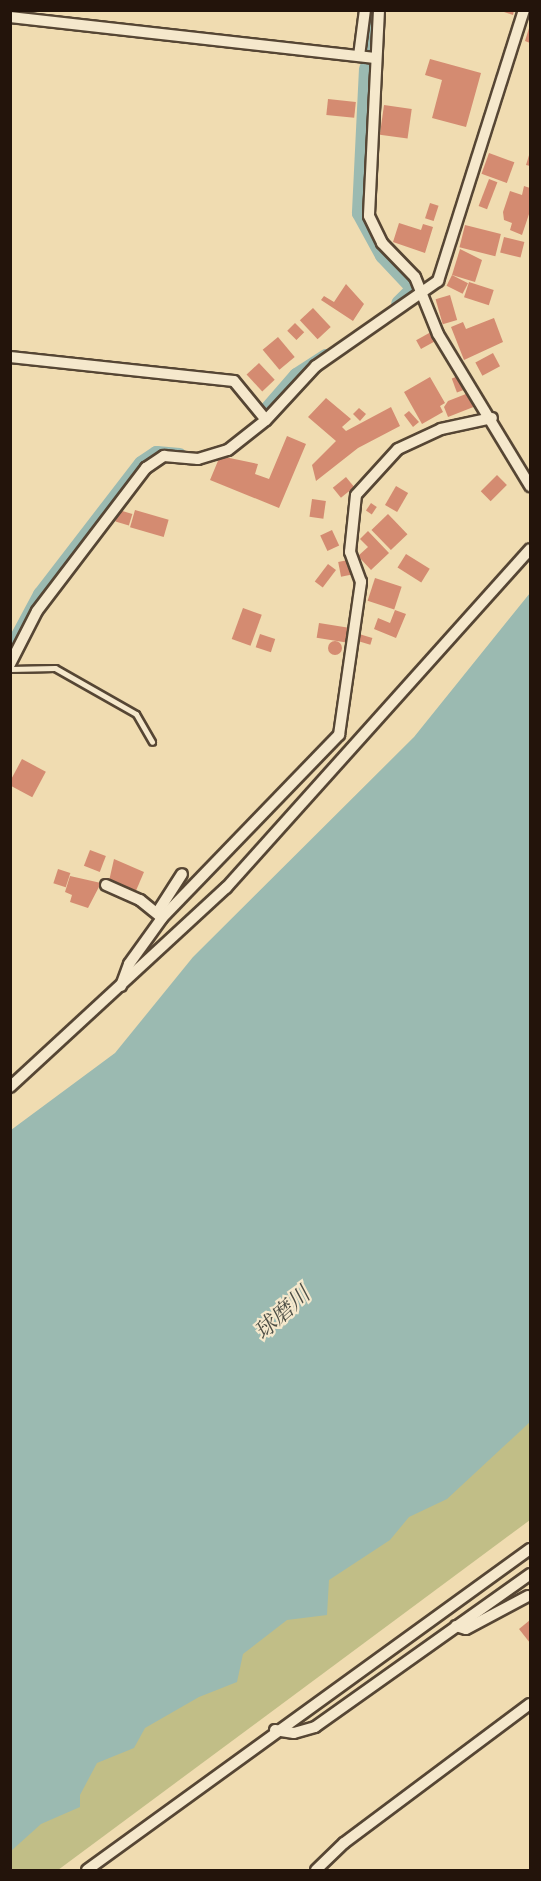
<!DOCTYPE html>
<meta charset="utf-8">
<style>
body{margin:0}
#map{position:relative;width:541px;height:1881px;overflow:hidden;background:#f0dcb1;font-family:"EB Garamond","Noto Serif JP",serif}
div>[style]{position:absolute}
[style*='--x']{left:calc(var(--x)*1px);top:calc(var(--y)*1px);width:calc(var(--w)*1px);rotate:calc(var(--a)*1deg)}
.green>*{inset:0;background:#c1be87}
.water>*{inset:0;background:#9bbab1}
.canal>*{height:15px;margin:-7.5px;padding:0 7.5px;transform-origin:7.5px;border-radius:7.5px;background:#9bbab1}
.building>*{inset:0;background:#d48b71;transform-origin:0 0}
.round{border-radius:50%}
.roads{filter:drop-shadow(2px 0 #564634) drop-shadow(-2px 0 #564634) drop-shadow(0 2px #564634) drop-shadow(0 -2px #564634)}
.service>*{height:5px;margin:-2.5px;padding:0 2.5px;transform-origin:2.5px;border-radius:2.5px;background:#f5e8cc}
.minor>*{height:10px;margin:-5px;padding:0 5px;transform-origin:5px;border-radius:5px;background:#f5e8cc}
span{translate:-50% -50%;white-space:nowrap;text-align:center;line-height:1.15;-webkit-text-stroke:4.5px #f5e8cc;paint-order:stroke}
.water-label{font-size:22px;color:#4d4e45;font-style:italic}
.frame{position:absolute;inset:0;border:12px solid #23140b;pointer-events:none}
</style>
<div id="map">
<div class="green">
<i style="clip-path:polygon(530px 1339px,530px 1520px,58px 1870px,11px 1870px,11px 1766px)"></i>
</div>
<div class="water">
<i style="clip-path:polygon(530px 593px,530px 1422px,447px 1499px,409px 1517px,390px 1540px,329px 1580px,327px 1615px,287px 1620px,243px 1654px,237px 1682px,199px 1697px,145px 1728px,134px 1748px,97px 1763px,80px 1795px,80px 1807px,41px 1824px,11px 1851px,11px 1130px,115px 1053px,193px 957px,414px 737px)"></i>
</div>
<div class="canal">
<i style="--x:367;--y:55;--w:45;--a:-83.7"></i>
<i style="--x:366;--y:68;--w:145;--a:92.8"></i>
<i style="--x:359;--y:213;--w:48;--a:61.3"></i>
<i style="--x:382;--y:255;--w:45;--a:46.8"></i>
<i style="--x:413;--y:288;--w:21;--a:135"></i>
<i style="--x:264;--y:412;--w:49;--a:-49.1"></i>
<i style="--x:296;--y:375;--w:35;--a:-33"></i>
<i style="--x:10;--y:650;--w:64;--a:-61.8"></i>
<i style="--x:40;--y:594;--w:165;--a:-52.4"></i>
<i style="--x:141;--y:463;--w:18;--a:-34"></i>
<i style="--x:156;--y:453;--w:23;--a:5"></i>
</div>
<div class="building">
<i style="clip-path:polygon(498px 10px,514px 10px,513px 15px)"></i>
<i style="clip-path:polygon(530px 25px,530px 43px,525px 41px)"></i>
<i style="clip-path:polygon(430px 59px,481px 73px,466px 127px,432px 118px,442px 80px,425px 75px)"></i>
<i style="left:328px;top:99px;width:28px;height:16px;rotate:6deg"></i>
<i style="left:384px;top:105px;width:28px;height:30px;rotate:8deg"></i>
<i style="clip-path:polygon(530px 152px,530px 166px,526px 165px)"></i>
<i style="left:489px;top:153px;width:27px;height:22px;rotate:20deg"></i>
<i style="left:489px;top:179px;width:9px;height:29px;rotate:21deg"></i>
<i style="clip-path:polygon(524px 186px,530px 188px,530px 211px,522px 235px,510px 230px,512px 223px,504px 220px,503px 212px,510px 191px,522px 195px)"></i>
<i style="left:430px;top:203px;width:9px;height:16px;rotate:18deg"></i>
<i style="clip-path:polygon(399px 223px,421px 230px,423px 224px,433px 227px,425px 253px,393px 242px)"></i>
<i style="left:465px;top:225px;width:37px;height:23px;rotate:14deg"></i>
<i style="left:504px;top:237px;width:21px;height:16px;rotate:14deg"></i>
<i style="clip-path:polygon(460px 249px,482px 260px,475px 282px,452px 275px)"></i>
<i style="left:452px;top:275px;width:18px;height:12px;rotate:27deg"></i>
<i style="left:469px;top:282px;width:26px;height:16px;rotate:18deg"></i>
<i style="clip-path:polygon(346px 284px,364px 304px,353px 321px,321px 300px,324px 296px,334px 302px)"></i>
<i style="left:450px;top:295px;width:26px;height:15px;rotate:74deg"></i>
<i style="left:313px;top:308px;width:26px;height:18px;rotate:47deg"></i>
<i style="clip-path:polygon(494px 318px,503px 342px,464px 360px,451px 327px,463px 322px,466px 329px)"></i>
<i style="left:295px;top:323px;width:13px;height:11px;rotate:45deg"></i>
<i style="left:431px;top:332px;width:10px;height:17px;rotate:61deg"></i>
<i style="left:278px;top:337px;width:26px;height:20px;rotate:50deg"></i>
<i style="left:493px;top:353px;width:15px;height:20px;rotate:62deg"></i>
<i style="left:259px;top:363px;width:23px;height:17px;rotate:47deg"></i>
<i style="left:464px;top:374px;width:15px;height:13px;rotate:70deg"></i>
<i style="clip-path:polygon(430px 377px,445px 403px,440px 406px,443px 412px,422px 424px,404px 392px)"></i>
<i style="clip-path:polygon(471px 392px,476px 406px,448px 417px,444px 407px,448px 401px)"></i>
<i style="clip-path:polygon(326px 398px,351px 419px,342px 427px,346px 431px,391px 407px,400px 426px,358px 448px,316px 481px,312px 465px,336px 441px,308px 417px)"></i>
<i style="clip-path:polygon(359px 408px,366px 414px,360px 421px,353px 414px)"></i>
<i style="clip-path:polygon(409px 411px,419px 422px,413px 427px,404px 415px)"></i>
<i style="clip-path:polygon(287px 436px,306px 444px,279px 508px,210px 480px,220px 456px,258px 464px,255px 474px,269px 479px)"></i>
<i style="left:497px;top:475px;width:14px;height:23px;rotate:45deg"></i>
<i style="left:346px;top:477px;width:13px;height:17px;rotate:51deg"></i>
<i style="left:396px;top:486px;width:14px;height:22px;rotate:30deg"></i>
<i style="left:312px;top:499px;width:14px;height:18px;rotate:8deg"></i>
<i style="left:371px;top:503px;width:7px;height:9px;rotate:34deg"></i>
<i style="left:119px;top:510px;width:14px;height:12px;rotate:17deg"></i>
<i style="left:135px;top:510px;width:35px;height:18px;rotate:16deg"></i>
<i style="left:388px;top:514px;width:28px;height:23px;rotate:46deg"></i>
<i style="left:332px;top:530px;width:17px;height:13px;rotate:65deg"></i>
<i style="clip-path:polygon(368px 531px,389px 553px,371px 570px,358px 556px,368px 547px,360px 539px)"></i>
<i style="left:406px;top:554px;width:28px;height:16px;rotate:32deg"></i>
<i style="left:348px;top:560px;width:15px;height:10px;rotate:79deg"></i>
<i style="left:328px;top:564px;width:10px;height:22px;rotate:37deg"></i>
<i style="left:375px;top:578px;width:28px;height:24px;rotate:18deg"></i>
<i style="left:243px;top:608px;width:20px;height:33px;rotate:20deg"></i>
<i style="clip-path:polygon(395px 610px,406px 614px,396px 638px,374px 629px,378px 618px,390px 623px)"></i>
<i style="left:319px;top:623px;width:30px;height:15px;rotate:9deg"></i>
<i style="left:260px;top:634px;width:16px;height:14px;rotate:18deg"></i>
<i style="left:359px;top:634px;width:14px;height:7px;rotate:17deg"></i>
<i class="round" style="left:328px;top:641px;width:14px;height:14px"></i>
<i style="left:22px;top:759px;width:27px;height:29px;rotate:28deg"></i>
<i style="left:90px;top:850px;width:17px;height:17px;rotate:21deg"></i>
<i style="clip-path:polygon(114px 859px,144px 872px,135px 893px,109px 881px)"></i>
<i style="left:58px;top:869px;width:13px;height:15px;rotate:18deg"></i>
<i style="clip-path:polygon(70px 876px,101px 883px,88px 908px,70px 902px,72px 895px,65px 892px)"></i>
<i style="clip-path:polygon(530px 1620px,530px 1643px,519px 1629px)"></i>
</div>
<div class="roads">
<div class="service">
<i style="--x:10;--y:669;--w:45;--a:-1.3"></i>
<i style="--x:55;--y:668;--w:93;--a:29.6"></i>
<i style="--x:136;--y:714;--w:32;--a:60"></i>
</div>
<div class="minor">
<i style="--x:379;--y:10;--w:206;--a:92.8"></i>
<i style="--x:369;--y:216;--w:30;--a:64"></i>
<i style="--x:382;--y:243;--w:47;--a:45.9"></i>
<i style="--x:415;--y:277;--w:61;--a:68"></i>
<i style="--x:438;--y:334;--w:178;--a:58.8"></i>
<i style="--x:10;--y:17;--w:365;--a:6.4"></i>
<i style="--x:359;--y:56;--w:46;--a:-82.6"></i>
<i style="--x:10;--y:357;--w:225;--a:6.1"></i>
<i style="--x:234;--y:381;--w:50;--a:50.6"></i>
<i style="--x:10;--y:664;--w:59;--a:-63"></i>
<i style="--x:37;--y:611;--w:180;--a:-52.7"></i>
<i style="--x:146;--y:468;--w:22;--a:-34"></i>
<i style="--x:164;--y:456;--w:34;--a:5"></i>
<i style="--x:198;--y:459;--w:31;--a:-17"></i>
<i style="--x:228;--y:450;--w:48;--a:-38.3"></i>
<i style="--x:266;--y:420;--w:74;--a:-47.2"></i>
<i style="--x:316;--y:366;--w:149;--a:-34.9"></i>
<i style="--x:438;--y:281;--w:284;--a:-72.4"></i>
<i style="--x:106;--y:885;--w:37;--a:24"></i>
<i style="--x:140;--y:900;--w:28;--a:39"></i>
<i style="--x:157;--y:913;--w:46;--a:-57.3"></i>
<i style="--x:121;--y:986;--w:23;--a:-70"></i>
<i style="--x:129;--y:964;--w:57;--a:-54.3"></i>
<i style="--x:162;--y:918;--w:255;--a:-46"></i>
<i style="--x:339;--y:735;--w:155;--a:-81.8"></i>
<i style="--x:361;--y:582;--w:32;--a:-110"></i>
<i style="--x:350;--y:552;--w:57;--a:-84"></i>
<i style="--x:356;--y:495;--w:62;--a:-47.6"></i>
<i style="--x:398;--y:449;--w:47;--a:-24.9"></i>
<i style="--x:441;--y:429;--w:52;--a:-12.2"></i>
<i style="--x:10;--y:1087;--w:294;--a:-42.7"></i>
<i style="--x:226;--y:888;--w:455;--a:-48.1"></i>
<i style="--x:456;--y:1626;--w:10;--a:17"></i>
<i style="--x:466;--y:1629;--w:70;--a:-28"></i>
<i style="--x:275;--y:1730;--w:19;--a:9"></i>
<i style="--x:294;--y:1733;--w:22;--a:-16"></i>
<i style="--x:315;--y:1727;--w:264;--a:-35.4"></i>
<i style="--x:87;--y:1870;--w:547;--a:-35.93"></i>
<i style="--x:316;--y:1870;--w:39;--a:-44"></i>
<i style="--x:344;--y:1843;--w:232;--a:-36.8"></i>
</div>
</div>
<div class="water-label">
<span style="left:282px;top:1313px;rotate:-42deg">球磨川</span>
</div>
<div class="frame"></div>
</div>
